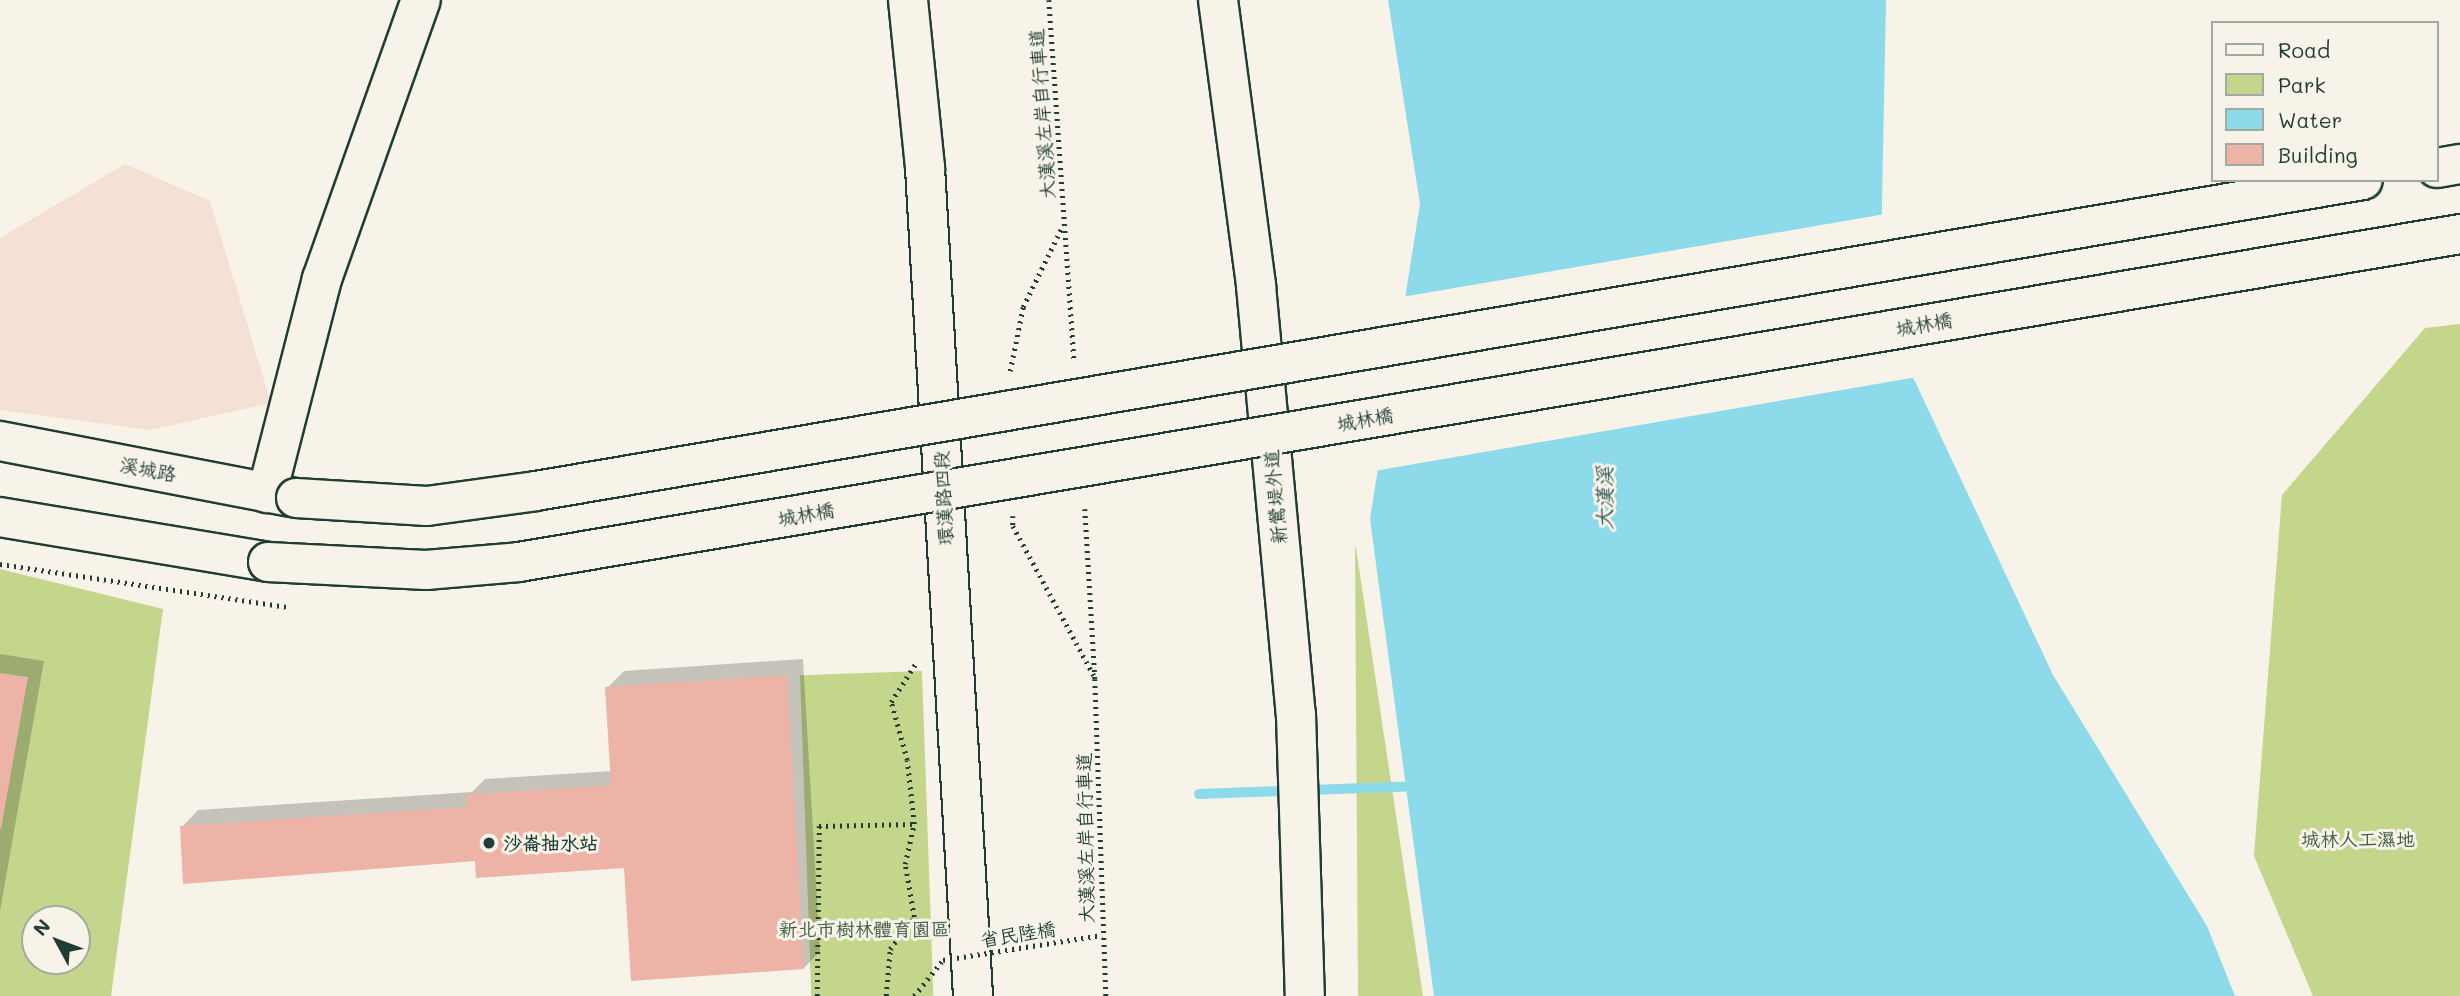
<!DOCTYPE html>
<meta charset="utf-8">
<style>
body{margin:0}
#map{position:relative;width:2460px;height:996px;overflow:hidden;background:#f7f3e8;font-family:Mali,"LXGW WenKai TC",sans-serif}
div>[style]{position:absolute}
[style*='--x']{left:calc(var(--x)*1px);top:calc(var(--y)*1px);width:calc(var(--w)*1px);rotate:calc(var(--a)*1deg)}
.built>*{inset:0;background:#f4e0d4}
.green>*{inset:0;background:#c4d68b;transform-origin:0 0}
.water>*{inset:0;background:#8cdaea}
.pier>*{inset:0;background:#f7f3e8}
.shadow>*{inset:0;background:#0003}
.stream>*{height:10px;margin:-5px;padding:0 5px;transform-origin:5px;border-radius:5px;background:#8cdaea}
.building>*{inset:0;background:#ecb3a6}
.path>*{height:4.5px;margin-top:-2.25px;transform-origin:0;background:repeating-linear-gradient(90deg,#1f3d34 0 2px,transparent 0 7px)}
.roads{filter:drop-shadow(2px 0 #1f3d34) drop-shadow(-2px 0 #1f3d34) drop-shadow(0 2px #1f3d34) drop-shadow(0 -2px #1f3d34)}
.tertiary>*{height:38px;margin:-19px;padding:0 19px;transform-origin:19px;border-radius:19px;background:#f7f3e8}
.path-bridge>*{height:4.5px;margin-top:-2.25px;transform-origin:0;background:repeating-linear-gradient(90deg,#1f3d34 0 2px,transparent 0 7px)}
.bridges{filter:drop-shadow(2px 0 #1f3d34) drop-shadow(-2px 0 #1f3d34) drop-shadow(0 2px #1f3d34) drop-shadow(0 -2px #1f3d34)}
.tertiary-bridge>*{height:38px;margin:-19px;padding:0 19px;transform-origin:19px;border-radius:19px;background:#f7f3e8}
.dots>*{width:19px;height:19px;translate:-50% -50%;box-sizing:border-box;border:4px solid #f7f3e8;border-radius:50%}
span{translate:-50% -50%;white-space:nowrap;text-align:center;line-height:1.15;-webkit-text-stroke:6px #f7f3e8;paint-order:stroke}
.street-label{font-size:19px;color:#1f3d34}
.park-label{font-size:19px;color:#405c45}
.poi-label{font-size:19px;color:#1f3d34;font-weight:700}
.left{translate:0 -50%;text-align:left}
.water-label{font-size:21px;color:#355c58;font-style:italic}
.legend{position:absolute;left:2211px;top:21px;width:228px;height:161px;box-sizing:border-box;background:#f7f3e8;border:2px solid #a1aaa0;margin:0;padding:9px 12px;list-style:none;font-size:21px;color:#1f3d34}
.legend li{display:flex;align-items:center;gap:14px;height:35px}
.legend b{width:35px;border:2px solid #a1aaa0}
.north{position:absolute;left:21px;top:905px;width:70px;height:70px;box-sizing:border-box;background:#f7f3e8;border:2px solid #a1aaa0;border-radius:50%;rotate:311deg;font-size:19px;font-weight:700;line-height:28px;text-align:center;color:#1f3d34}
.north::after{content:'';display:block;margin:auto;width:24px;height:32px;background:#1f3d34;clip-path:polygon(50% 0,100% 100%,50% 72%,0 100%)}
</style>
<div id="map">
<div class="built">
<i style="clip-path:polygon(125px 164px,210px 201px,271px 403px,150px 430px,0 410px,0 238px)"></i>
</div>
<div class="green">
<i style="clip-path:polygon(2460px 324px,2460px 996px,2313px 996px,2254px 856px,2282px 495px,2425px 328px)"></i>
<i style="clip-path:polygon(1355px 547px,1356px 548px,1423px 996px,1358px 996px)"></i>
<i style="clip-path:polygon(evenodd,0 569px,163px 609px,111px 996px,0 996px,0 569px,35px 919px,77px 919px,77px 961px,35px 961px,35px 919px)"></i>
<i style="left:922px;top:671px;width:325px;height:122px;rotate:88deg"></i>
</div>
<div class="water">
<i style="clip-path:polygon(1388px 0,1886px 0,1880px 307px,2053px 675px,2207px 926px,2235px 996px,1434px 996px,1370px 519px,1420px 204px)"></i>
</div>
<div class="pier">
<i style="clip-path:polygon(1885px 214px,1883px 306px,1917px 377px,1374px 471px,1402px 297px)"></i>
</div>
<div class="shadow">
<i style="clip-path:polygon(0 654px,44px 661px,0 911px)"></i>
<i style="clip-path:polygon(803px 659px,820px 951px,804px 968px,626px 867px,182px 827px,198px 810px,472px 792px,485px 779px,612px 771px,607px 688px,624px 671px)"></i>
</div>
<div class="stream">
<i style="--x:1199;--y:794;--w:221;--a:-2.1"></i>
</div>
<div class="building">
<i style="clip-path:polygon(0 673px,28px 677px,1px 829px,0 828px)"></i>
<i style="clip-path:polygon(787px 675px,804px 969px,631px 981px,624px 868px,476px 878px,475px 861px,183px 884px,180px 826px,467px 807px,466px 795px,611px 785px,605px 687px)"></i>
</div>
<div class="path">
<i style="--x:1049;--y:0;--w:362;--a:86"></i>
<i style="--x:1010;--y:371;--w:65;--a:-78.5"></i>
<i style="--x:1023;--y:307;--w:91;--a:-64"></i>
<i style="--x:1085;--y:509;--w:170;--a:86.6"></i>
<i style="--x:1095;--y:679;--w:317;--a:88"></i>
<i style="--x:1013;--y:516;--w:10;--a:90"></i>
<i style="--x:1013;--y:526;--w:170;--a:61.6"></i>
<i style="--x:0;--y:564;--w:290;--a:8.5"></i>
<i style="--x:817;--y:996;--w:170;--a:-89.3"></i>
<i style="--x:819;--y:826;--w:95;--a:-1.2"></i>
<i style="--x:886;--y:996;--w:47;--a:-85.1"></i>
<i style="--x:890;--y:949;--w:40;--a:-53"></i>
<i style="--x:914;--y:917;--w:54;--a:-99.6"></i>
<i style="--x:905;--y:864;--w:41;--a:-77.3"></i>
<i style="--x:914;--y:824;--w:64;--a:-96.2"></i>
<i style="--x:907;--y:760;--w:60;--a:-105.4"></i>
<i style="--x:891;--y:702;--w:46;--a:-57.3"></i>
</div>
<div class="roads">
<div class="tertiary">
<i style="--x:908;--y:0;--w:169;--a:84.2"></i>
<i style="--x:925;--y:168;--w:829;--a:86.68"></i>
<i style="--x:1218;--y:0;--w:289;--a:82.4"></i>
<i style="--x:1256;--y:286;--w:431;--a:84.7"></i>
<i style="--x:1296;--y:715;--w:281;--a:88.2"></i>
<i style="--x:2437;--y:168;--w:23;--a:-10"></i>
<i style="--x:0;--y:441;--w:295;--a:10.9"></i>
<i style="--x:267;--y:493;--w:221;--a:-75.6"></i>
<i style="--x:322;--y:279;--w:296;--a:-70.5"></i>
<i style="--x:0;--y:517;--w:272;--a:9.5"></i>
</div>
</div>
<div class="path-bridge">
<i style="--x:914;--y:996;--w:46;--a:-51.1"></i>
<i style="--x:943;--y:960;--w:161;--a:-8.9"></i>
</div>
<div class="bridges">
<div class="tertiary-bridge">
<i style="--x:296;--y:498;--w:131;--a:3.5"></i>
<i style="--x:427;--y:506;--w:110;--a:-7.8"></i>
<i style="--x:536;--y:491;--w:1853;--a:-9.66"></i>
<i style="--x:268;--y:562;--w:158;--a:2.9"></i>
<i style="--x:426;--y:570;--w:93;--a:-4.9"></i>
<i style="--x:519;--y:562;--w:1969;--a:-9.59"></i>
</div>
</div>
<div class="dots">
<i style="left:489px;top:843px;background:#1f3d34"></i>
</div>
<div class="street-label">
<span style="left:1042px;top:114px;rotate:-94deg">大漢溪左岸自行車道</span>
<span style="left:1924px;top:324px;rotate:-10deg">城林橋</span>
<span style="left:1365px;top:419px;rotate:-10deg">城林橋</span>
<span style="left:148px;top:469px;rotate:11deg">溪城路</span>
<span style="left:1275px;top:497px;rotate:-95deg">新鶯堤外道</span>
<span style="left:943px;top:498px;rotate:-93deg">環漢路四段</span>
<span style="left:806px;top:514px;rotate:-10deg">城林橋</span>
<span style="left:1085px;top:838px;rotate:-91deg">大漢溪左岸自行車道</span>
<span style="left:1018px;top:934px;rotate:-9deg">省民陸橋</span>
</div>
<div class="park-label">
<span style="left:2358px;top:839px">城林人工濕地</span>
<span style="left:864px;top:929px">新北市樹林體育園區</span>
</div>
<div class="poi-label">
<span class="left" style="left:503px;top:843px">沙崙抽水站</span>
</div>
<div class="water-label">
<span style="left:1604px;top:498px;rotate:-90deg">大漢溪</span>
</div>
<ul class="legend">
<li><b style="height:9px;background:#f7f3e8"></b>Road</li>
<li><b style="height:19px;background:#c4d68b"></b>Park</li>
<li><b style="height:19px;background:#8cdaea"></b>Water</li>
<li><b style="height:19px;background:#ecb3a6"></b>Building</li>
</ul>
<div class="north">N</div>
</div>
